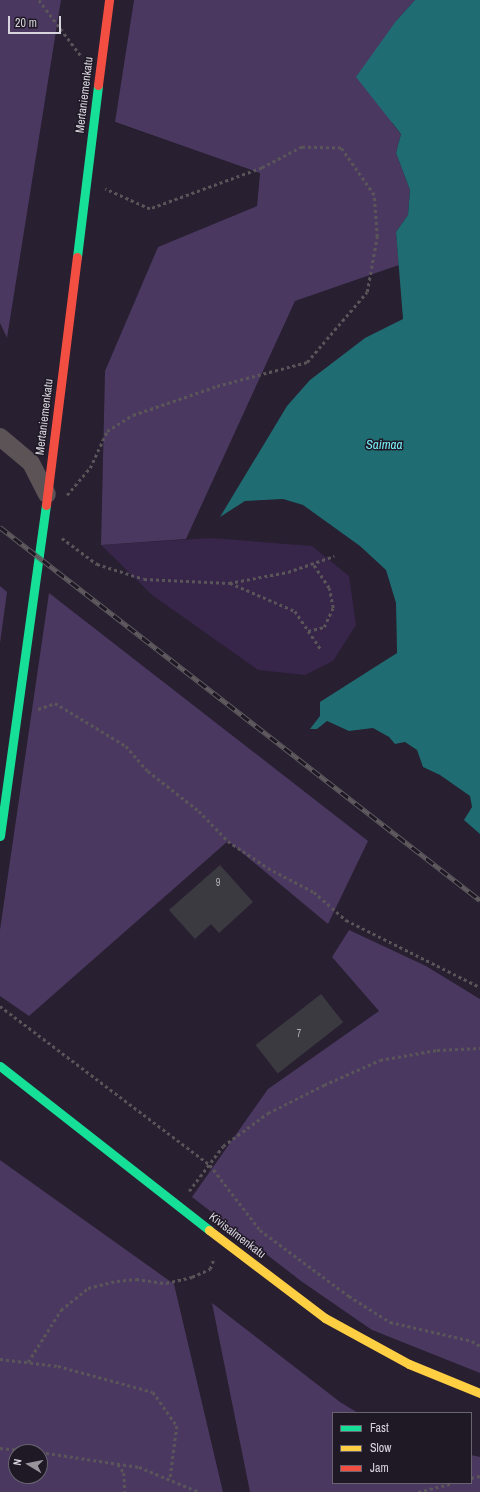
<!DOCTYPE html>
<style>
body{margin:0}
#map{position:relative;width:480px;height:1492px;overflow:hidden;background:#1f1c23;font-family:"Archivo Narrow",sans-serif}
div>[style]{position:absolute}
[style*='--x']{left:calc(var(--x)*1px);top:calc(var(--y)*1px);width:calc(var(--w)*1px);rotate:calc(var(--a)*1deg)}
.built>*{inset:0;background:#281f31}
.green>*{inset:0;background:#37254a}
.forest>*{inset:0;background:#4a3860}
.water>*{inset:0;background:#206c73}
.building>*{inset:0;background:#3b3a40;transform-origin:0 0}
.path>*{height:2.5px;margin-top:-1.25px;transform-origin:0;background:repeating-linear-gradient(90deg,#5a5558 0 3px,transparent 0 6px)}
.street>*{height:18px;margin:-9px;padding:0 9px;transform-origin:9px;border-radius:9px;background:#5b5356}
.fast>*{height:9px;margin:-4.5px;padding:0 4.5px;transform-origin:4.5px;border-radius:4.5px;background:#16e098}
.slow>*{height:9px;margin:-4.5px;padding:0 4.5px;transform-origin:4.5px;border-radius:4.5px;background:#ffcf43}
.jam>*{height:9px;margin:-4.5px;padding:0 4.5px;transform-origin:4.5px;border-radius:4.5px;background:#f24e42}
.rail>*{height:4.5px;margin-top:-2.25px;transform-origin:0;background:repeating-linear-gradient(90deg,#1f1926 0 9px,#5f5a5e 0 18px);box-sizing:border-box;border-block:1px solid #5f5a5e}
span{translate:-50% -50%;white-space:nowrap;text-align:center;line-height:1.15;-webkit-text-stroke:3px #1f1926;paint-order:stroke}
.number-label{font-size:10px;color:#b1aeb6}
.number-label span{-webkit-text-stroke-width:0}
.street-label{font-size:12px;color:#d8d4dd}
.water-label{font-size:13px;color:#79eff9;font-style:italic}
.legend{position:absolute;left:332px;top:1412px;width:140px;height:72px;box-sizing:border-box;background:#1f1926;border:1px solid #69646f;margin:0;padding:5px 7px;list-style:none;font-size:12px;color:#d8d4dd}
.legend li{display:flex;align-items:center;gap:8px;height:20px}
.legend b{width:20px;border:1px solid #69646f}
.north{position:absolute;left:8px;top:1444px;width:40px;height:40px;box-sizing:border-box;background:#1f1926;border:1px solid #69646f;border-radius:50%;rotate:280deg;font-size:11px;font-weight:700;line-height:16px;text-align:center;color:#d8d4dd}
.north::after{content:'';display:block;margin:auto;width:14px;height:18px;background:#97949c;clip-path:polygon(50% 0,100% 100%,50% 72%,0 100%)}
.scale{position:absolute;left:8px;top:16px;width:53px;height:18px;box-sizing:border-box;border:2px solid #d8d4dd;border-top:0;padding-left:5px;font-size:12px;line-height:14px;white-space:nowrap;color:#d8d4dd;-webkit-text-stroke:3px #1f1926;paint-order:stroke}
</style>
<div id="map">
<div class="built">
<i style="clip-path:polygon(evenodd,61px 0,134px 0,115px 123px,260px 172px,257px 206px,158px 247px,105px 371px,101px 545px,186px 539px,295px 301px,399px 265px,403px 319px,287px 406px,221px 516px,245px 501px,283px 499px,303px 505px,360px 546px,386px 570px,396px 603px,397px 653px,370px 671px,320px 716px,317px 729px,327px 721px,349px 731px,373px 728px,389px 737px,395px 744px,405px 742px,417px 750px,423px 767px,440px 775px,470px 796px,472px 807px,465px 820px,480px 834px,480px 999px,426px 966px,348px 931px,332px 957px,380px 1011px,268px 1089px,372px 1330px,480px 1373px,480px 1492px,223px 1492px,174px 1284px,0 1160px,0 323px,7px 337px,61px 0,333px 1413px,471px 1413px,471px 1483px,333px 1483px,333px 1413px)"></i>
</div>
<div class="green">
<i style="clip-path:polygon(211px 538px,312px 546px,349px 576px,356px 625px,333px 661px,305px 675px,258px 670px,152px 595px,101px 545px)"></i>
</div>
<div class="forest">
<i style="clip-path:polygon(0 0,61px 0,7px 338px,0 323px)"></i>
<i style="clip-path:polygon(134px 0,415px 0,396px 21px,392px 123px,401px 134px,396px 153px,410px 190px,408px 215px,396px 232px,399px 265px,295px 301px,186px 539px,101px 545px,105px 371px,158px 247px,257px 206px,260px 173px,115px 122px)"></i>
<i style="clip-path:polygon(0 586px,7px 592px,0 643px)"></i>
<i style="clip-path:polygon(49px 593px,368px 841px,328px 924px,228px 841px,29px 1016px,0 996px,0 930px)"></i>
<i style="clip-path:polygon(349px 930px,426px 966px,480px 999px,480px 1373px,372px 1330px,301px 1281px,192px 1197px,268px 1089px,379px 1011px,332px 957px)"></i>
<i style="clip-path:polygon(evenodd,0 1160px,174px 1284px,223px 1492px,0 1492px,0 1160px,16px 1452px,40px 1452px,40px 1476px,16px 1476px,16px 1452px)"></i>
<i style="clip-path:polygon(212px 1303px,340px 1402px,358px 1413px,333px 1413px,333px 1483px,471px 1483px,471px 1455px,480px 1457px,480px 1492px,250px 1492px)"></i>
</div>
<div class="water">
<i style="clip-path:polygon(415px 0,480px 0,480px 834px,464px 820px,472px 807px,470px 796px,440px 775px,423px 767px,417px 750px,405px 742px,395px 744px,389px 737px,373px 728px,349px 731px,327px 721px,317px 729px,310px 729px,320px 716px,320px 702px,397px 653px,396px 603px,386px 570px,360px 546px,303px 505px,283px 499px,245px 501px,220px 517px,287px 406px,310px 380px,365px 338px,403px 319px,396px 232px,408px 215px,410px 190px,396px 153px,401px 134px,356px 77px,396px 21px)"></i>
</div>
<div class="building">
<i style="clip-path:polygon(220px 865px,253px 902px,219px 933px,211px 924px,195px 939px,169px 910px)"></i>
<i style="left:321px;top:994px;width:36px;height:83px;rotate:52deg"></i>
</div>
<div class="path">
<i style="--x:39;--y:0;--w:71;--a:53"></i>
<i style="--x:67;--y:495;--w:35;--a:-50"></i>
<i style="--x:90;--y:468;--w:41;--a:-65.3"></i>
<i style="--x:107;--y:431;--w:31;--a:-32"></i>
<i style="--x:133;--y:415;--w:89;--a:-19"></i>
<i style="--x:217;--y:386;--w:93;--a:-14.9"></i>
<i style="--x:307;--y:362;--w:92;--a:-49.4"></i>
<i style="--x:367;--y:292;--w:56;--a:-79.7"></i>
<i style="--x:377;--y:237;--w:42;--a:-94.1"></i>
<i style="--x:374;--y:195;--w:57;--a:-125.1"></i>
<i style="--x:341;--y:148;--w:39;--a:-179"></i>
<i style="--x:302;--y:147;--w:45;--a:152.3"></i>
<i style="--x:262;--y:168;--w:119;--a:159.9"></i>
<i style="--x:150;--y:209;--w:49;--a:-156"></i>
<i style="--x:62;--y:538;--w:44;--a:36.6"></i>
<i style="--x:97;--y:564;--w:49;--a:17.7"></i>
<i style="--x:144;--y:579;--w:85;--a:2.7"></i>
<i style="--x:229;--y:583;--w:60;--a:-10.6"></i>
<i style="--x:288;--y:572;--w:49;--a:-19.2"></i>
<i style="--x:230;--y:583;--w:71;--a:23.3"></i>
<i style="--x:295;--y:611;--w:48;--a:56"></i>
<i style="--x:308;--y:631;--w:16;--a:-14"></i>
<i style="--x:324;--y:627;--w:21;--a:-65"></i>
<i style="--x:333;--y:608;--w:20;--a:-101"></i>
<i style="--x:329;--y:588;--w:29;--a:-124"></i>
<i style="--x:38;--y:709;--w:18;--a:-19"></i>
<i style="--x:55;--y:703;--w:83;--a:31.2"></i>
<i style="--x:126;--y:746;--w:33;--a:49"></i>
<i style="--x:148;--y:771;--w:65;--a:38.1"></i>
<i style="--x:199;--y:811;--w:42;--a:46"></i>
<i style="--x:228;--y:841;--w:48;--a:34"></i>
<i style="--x:268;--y:868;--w:52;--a:27.6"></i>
<i style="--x:314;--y:892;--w:43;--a:41.2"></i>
<i style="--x:346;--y:920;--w:150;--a:26.6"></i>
<i style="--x:0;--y:1006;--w:263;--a:37.1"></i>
<i style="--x:210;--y:1165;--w:82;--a:52.4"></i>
<i style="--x:260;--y:1230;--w:111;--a:36.6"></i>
<i style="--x:349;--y:1296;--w:49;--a:32.4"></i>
<i style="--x:390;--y:1322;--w:84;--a:13"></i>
<i style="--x:472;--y:1341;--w:9;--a:32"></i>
<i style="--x:189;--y:1191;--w:56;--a:-52.9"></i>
<i style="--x:223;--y:1146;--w:56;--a:-36.3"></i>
<i style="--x:268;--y:1113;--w:63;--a:-26.6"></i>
<i style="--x:324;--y:1085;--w:61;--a:-24.1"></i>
<i style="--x:380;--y:1060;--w:58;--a:-10"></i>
<i style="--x:437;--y:1050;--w:43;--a:-2.7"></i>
<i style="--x:0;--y:1359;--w:58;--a:6.9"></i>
<i style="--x:58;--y:1366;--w:98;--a:15.3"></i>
<i style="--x:153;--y:1392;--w:42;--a:54.8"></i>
<i style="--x:177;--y:1426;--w:54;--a:97.4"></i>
<i style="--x:28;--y:1362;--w:62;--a:-57.6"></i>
<i style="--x:61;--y:1310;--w:35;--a:-39"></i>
<i style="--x:88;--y:1288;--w:30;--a:-14"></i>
<i style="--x:117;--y:1281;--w:19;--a:-6"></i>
<i style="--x:136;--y:1279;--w:30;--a:8"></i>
<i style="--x:166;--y:1283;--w:27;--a:-13"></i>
<i style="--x:192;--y:1277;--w:20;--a:-24"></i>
<i style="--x:210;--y:1269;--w:12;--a:-70"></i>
<i style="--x:0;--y:1448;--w:39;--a:6"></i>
<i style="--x:40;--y:1452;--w:100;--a:8.6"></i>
<i style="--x:139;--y:1467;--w:65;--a:22.6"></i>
<i style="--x:118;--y:1464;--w:11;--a:56"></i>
<i style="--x:124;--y:1473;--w:19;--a:87"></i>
<i style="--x:471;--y:1478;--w:9;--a:-13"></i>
<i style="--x:418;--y:1492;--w:36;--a:-14"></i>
</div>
<div class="street">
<i style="--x:0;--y:437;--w:40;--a:40"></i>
<i style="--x:31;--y:463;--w:35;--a:63"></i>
</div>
<div class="fast">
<i style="--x:77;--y:257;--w:173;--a:-83"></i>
<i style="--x:0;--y:836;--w:334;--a:-82.1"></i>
<i style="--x:0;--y:1066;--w:266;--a:38.1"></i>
</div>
<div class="slow">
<i style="--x:209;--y:1230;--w:146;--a:37.2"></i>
<i style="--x:325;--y:1318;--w:96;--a:28.7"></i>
<i style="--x:409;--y:1364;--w:77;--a:22.2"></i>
</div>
<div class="jam">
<i style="--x:98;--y:85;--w:86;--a:-82.6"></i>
<i style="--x:46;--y:505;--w:250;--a:-82.9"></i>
</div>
<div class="rail">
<i style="--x:0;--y:527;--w:608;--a:37.85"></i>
</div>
<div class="number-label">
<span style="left:218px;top:883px">9</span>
<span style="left:299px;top:1034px">7</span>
</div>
<div class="street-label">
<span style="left:85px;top:95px;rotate:-83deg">Mertaniemenkatu</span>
<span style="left:45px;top:417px;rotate:-83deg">Mertaniemenkatu</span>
<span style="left:237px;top:1236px;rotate:37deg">Kivisalmenkatu</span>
</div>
<div class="water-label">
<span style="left:384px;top:445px">Saimaa</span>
</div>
<ul class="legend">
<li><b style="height:5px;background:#16e098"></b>Fast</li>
<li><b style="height:5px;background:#ffcf43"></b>Slow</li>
<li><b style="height:5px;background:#f24e42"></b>Jam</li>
</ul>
<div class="north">N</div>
<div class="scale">20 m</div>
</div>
